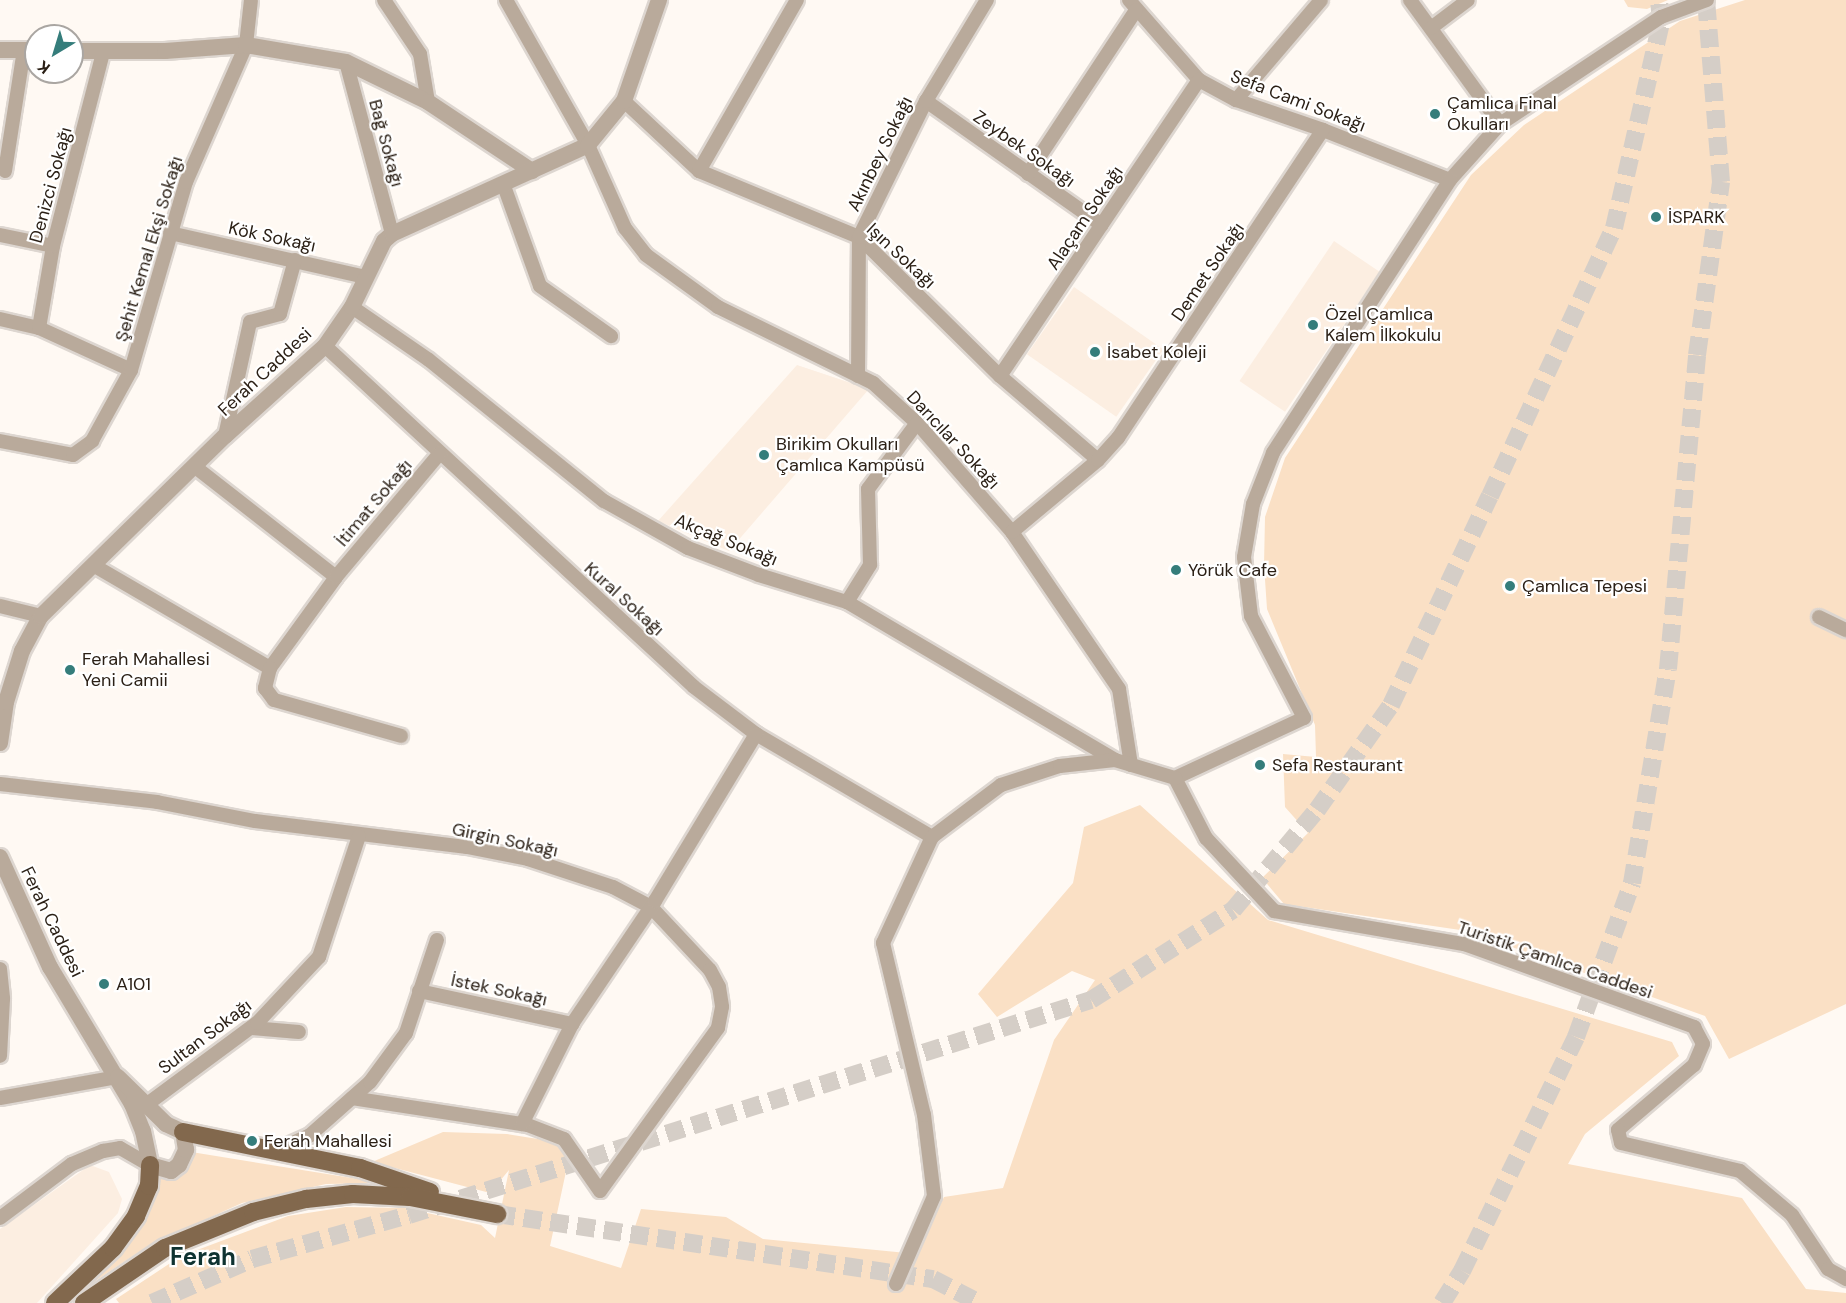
<!DOCTYPE html>
<meta charset="utf-8">
<style>
body{margin:0}
#map{position:relative;width:1846px;height:1303px;overflow:hidden;background:#fff9f3;font-family:"DM Sans",sans-serif}
div>[style]{position:absolute}
[style*='--x']{left:calc(var(--x)*1px);top:calc(var(--y)*1px);width:calc(var(--w)*1px);rotate:calc(var(--a)*1deg)}
.built>*{inset:0;background:#fceee1;transform-origin:0 0}
.green>*{inset:0;background:#fae0c5}
.primary-tunnel>*{height:18px;margin-top:-9px;transform-origin:0;background:repeating-linear-gradient(90deg,#d5cec7 0 18px,transparent 0 27px)}
.roads{filter:drop-shadow(2px 0 #ddd6d0) drop-shadow(-2px 0 #ddd6d0) drop-shadow(0 2px #ddd6d0) drop-shadow(0 -2px #ddd6d0)}
.minor>*{height:14px;margin:-7px;padding:0 7px;transform-origin:7px;border-radius:7px;background:#b9aa9b}
.tertiary>*{height:16px;margin:-8px;padding:0 8px;transform-origin:8px;border-radius:8px;background:#b9aa9b}
.primary>*{height:18px;margin:-9px;padding:0 9px;transform-origin:9px;border-radius:9px;background:#82684d}
.dots>*{width:16px;height:16px;translate:-50% -50%;box-sizing:border-box;border:3px solid #fff;border-radius:50%}
span{translate:-50% -50%;white-space:nowrap;text-align:center;line-height:1.15;-webkit-text-stroke:4.5px #fff;paint-order:stroke}
.street-label{font-size:18px;color:#2b2016}
.poi-label{font-size:18px;color:#2b2016}
.left{translate:0 -50%;text-align:left}
.district-label{font-size:24px;color:#0e3231;font-weight:700}
.north{position:absolute;left:24px;top:24px;width:60px;height:60px;box-sizing:border-box;background:#fff;border:2px solid #aaa6a2;border-radius:50%;rotate:218deg;font-size:16px;font-weight:700;line-height:24px;text-align:center;color:#2b2016}
.north::after{content:'';display:block;margin:auto;width:21px;height:27px;background:#357d7b;clip-path:polygon(50% 0,100% 100%,50% 72%,0 100%)}
</style>
<div id="map">
<div class="built">
<i style="left:1334px;top:241px;width:55px;height:169px;rotate:34deg"></i>
<i style="left:1074px;top:287px;width:109px;height:82px;rotate:35deg"></i>
<i style="clip-path:polygon(797px 365px,869px 389px,729px 551px,658px 521px)"></i>
<i style="clip-path:polygon(90px 1165px,109px 1172px,122px 1199px,118px 1213px,37px 1303px,0 1303px,0 1229px)"></i>
</div>
<div class="green">
<i style="clip-path:polygon(1624px 0,1668px 0,1647px 9px,1628px 7px)"></i>
<i style="clip-path:polygon(1745px 0,1846px 0,1846px 1004px,1729px 1059px,1705px 1016px,1467px 931px,1284px 904px,1262px 878px,1308px 833px,1285px 807px,1283px 754px,1316px 757px,1315px 725px,1267px 609px,1264px 565px,1265px 517px,1285px 458px,1471px 175px,1524px 125px,1680px 21px)"></i>
<i style="clip-path:polygon(1140px 805px,1268px 920px,1672px 1042px,1679px 1056px,1585px 1134px,1568px 1164px,1742px 1198px,1806px 1289px,1846px 1293px,1846px 1303px,119px 1303px,116px 1299px,181px 1256px,288px 1216px,346px 1207px,405px 1208px,481px 1225px,495px 1238px,509px 1170px,490px 1193px,372px 1162px,443px 1132px,507px 1134px,563px 1143px,570px 1153px,550px 1246px,621px 1268px,641px 1209px,726px 1217px,763px 1239px,917px 1254px,944px 1197px,1003px 1188px,1054px 1040px,1095px 980px,1072px 971px,997px 1017px,978px 994px,1073px 883px,1084px 827px)"></i>
<i style="clip-path:polygon(179px 1150px,383px 1183px,326px 1184px,242px 1203px,149px 1245px,73px 1296px,152px 1177px,169px 1170px)"></i>
</div>
<div class="primary-tunnel">
<i style="--x:497;--y:1214;--w:441;--a:8.5"></i>
<i style="--x:933;--y:1279;--w:53;--a:27.1"></i>
<i style="--x:152;--y:1303;--w:109;--a:-23.7"></i>
<i style="--x:252;--y:1259;--w:163;--a:-15.7"></i>
<i style="--x:409;--y:1215;--w:715;--a:-17.5"></i>
<i style="--x:1091;--y:1000;--w:168;--a:-32.4"></i>
<i style="--x:1233;--y:910;--w:131;--a:-50"></i>
<i style="--x:1317;--y:810;--w:128;--a:-54.8"></i>
<i style="--x:1391;--y:705;--w:231;--a:-64.7"></i>
<i style="--x:1490;--y:496;--w:295;--a:-65.2"></i>
<i style="--x:1614;--y:228;--w:211;--a:-77.1"></i>
<i style="--x:1661;--y:22;--w:22;--a:-95"></i>
<i style="--x:1442;--y:1303;--w:38;--a:-58"></i>
<i style="--x:1462;--y:1271;--w:260;--a:-64"></i>
<i style="--x:1576;--y:1037;--w:164;--a:-70"></i>
<i style="--x:1632;--y:883;--w:217;--a:-80.5"></i>
<i style="--x:1668;--y:669;--w:315;--a:-84.7"></i>
<i style="--x:1697;--y:355;--w:175;--a:-82.1"></i>
<i style="--x:1721;--y:182;--w:183;--a:-94.7"></i>
</div>
<div class="roads">
<div class="minor">
<i style="--x:384;--y:0;--w:65;--a:56.3"></i>
<i style="--x:420;--y:54;--w:49;--a:80.5"></i>
<i style="--x:506;--y:0;--w:167;--a:60.5"></i>
<i style="--x:588;--y:145;--w:91;--a:66"></i>
<i style="--x:625;--y:228;--w:34;--a:52"></i>
<i style="--x:646;--y:255;--w:89;--a:35.8"></i>
<i style="--x:718;--y:307;--w:173;--a:26.1"></i>
<i style="--x:873;--y:383;--w:59;--a:42.3"></i>
<i style="--x:917;--y:423;--w:145;--a:48.9"></i>
<i style="--x:1012;--y:532;--w:190;--a:55.7"></i>
<i style="--x:1119;--y:689;--w:77;--a:81"></i>
<i style="--x:1129;--y:0;--w:106;--a:48.8"></i>
<i style="--x:1199;--y:80;--w:42;--a:28.4"></i>
<i style="--x:1236;--y:100;--w:92;--a:19"></i>
<i style="--x:1323;--y:130;--w:136;--a:21.5"></i>
<i style="--x:1410;--y:0;--w:153;--a:54"></i>
<i style="--x:1707;--y:0;--w:49;--a:159.7"></i>
<i style="--x:1661;--y:17;--w:193;--a:146.4"></i>
<i style="--x:1500;--y:124;--w:75;--a:131.8"></i>
<i style="--x:1450;--y:180;--w:325;--a:123"></i>
<i style="--x:1273;--y:453;--w:55;--a:111.4"></i>
<i style="--x:1253;--y:504;--w:54;--a:99.6"></i>
<i style="--x:1244;--y:557;--w:59;--a:83.2"></i>
<i style="--x:1251;--y:616;--w:115;--a:62.5"></i>
<i style="--x:1304;--y:718;--w:142;--a:155.1"></i>
<i style="--x:1175;--y:778;--w:68;--a:62.7"></i>
<i style="--x:1206;--y:838;--w:100;--a:47"></i>
<i style="--x:1274;--y:911;--w:193;--a:9.9"></i>
<i style="--x:1464;--y:944;--w:245;--a:19.8"></i>
<i style="--x:1694;--y:1027;--w:19;--a:62"></i>
<i style="--x:1703;--y:1044;--w:23;--a:113"></i>
<i style="--x:1694;--y:1065;--w:100;--a:139.5"></i>
<i style="--x:1618;--y:1130;--w:13;--a:77"></i>
<i style="--x:1621;--y:1143;--w:122;--a:13.2"></i>
<i style="--x:1740;--y:1171;--w:68;--a:40.2"></i>
<i style="--x:1792;--y:1215;--w:65;--a:56.3"></i>
<i style="--x:1828;--y:1269;--w:21;--a:29"></i>
<i style="--x:1431;--y:28;--w:46;--a:-37.1"></i>
<i style="--x:346;--y:62;--w:178;--a:75"></i>
<i style="--x:1236;--y:100;--w:131;--a:-49.6"></i>
<i style="--x:624;--y:101;--w:103;--a:43"></i>
<i style="--x:699;--y:171;--w:173;--a:22.4"></i>
<i style="--x:859;--y:237;--w:198;--a:44.6"></i>
<i style="--x:1000;--y:376;--w:129;--a:40.6"></i>
<i style="--x:926;--y:101;--w:215;--a:35.2"></i>
<i style="--x:5;--y:171;--w:122;--a:-81.1"></i>
<i style="--x:699;--y:171;--w:197;--a:-60.2"></i>
<i style="--x:1028;--y:174;--w:196;--a:-56.6"></i>
<i style="--x:504;--y:186;--w:106;--a:70.2"></i>
<i style="--x:540;--y:286;--w:87;--a:35.2"></i>
<i style="--x:170;--y:233;--w:201;--a:12.7"></i>
<i style="--x:0;--y:235;--w:54;--a:11.7"></i>
<i style="--x:352;--y:307;--w:93;--a:34.5"></i>
<i style="--x:429;--y:360;--w:225;--a:38.9"></i>
<i style="--x:604;--y:501;--w:96;--a:29.2"></i>
<i style="--x:688;--y:548;--w:76;--a:20.8"></i>
<i style="--x:759;--y:575;--w:92;--a:17.1"></i>
<i style="--x:847;--y:602;--w:311;--a:30.5"></i>
<i style="--x:0;--y:319;--w:40;--a:13"></i>
<i style="--x:39;--y:328;--w:101;--a:24.5"></i>
<i style="--x:39;--y:328;--w:83;--a:-80.3"></i>
<i style="--x:53;--y:246;--w:199;--a:-75.5"></i>
<i style="--x:325;--y:346;--w:502;--a:42.74"></i>
<i style="--x:694;--y:687;--w:78;--a:37.2"></i>
<i style="--x:756;--y:734;--w:204;--a:30.3"></i>
<i style="--x:858;--y:376;--w:139;--a:-89.6"></i>
<i style="--x:859;--y:237;--w:152;--a:-63.8"></i>
<i style="--x:926;--y:101;--w:118;--a:-58.9"></i>
<i style="--x:1000;--y:376;--w:357;--a:-56.1"></i>
<i style="--x:225;--y:436;--w:117;--a:-77.6"></i>
<i style="--x:250;--y:322;--w:31;--a:-15"></i>
<i style="--x:280;--y:314;--w:56;--a:-74.5"></i>
<i style="--x:0;--y:441;--w:74;--a:10.9"></i>
<i style="--x:73;--y:455;--w:24;--a:-36"></i>
<i style="--x:92;--y:441;--w:81;--a:-61.2"></i>
<i style="--x:131;--y:370;--w:196;--a:-73.7"></i>
<i style="--x:186;--y:182;--w:150;--a:-66.3"></i>
<i style="--x:246;--y:45;--w:45;--a:-83.7"></i>
<i style="--x:1012;--y:532;--w:112;--a:-39.9"></i>
<i style="--x:1098;--y:460;--w:30;--a:-48"></i>
<i style="--x:1118;--y:438;--w:370;--a:-56.4"></i>
<i style="--x:93;--y:565;--w:205;--a:30.2"></i>
<i style="--x:270;--y:668;--w:112;--a:-54"></i>
<i style="--x:336;--y:577;--w:179;--a:-142"></i>
<i style="--x:336;--y:577;--w:162;--a:-50"></i>
<i style="--x:847;--y:602;--w:44;--a:-58.1"></i>
<i style="--x:870;--y:565;--w:76;--a:-91.5"></i>
<i style="--x:868;--y:489;--w:82;--a:-53.4"></i>
<i style="--x:0;--y:606;--w:42;--a:13.7"></i>
<i style="--x:1819;--y:617;--w:30;--a:26"></i>
<i style="--x:270;--y:668;--w:21;--a:104"></i>
<i style="--x:265;--y:688;--w:15;--a:53"></i>
<i style="--x:274;--y:700;--w:132;--a:15.8"></i>
<i style="--x:0;--y:784;--w:158;--a:6.5"></i>
<i style="--x:157;--y:802;--w:100;--a:11"></i>
<i style="--x:255;--y:821;--w:214;--a:7"></i>
<i style="--x:467;--y:847;--w:62;--a:11.1"></i>
<i style="--x:528;--y:859;--w:89;--a:18.2"></i>
<i style="--x:613;--y:887;--w:43;--a:27.8"></i>
<i style="--x:651;--y:907;--w:86;--a:46.9"></i>
<i style="--x:710;--y:970;--w:19;--a:62"></i>
<i style="--x:719;--y:987;--w:20;--a:81"></i>
<i style="--x:722;--y:1007;--w:21;--a:101"></i>
<i style="--x:718;--y:1028;--w:201;--a:125.9"></i>
<i style="--x:600;--y:1191;--w:63;--a:-124.7"></i>
<i style="--x:564;--y:1139;--w:39;--a:-159"></i>
<i style="--x:528;--y:1125;--w:178;--a:-171.3"></i>
<i style="--x:0;--y:969;--w:30;--a:84"></i>
<i style="--x:3;--y:999;--w:57;--a:93"></i>
<i style="--x:419;--y:991;--w:157;--a:12.2"></i>
<i style="--x:252;--y:1028;--w:47;--a:4.9"></i>
<i style="--x:0;--y:1098;--w:120;--a:-10.1"></i>
<i style="--x:146;--y:1105;--w:138;--a:-36.5"></i>
<i style="--x:257;--y:1023;--w:91;--a:-46.8"></i>
<i style="--x:319;--y:957;--w:127;--a:-71.7"></i>
<i style="--x:522;--y:1124;--w:112;--a:-63.4"></i>
<i style="--x:572;--y:1024;--w:148;--a:-56"></i>
<i style="--x:655;--y:901;--w:195;--a:-58.8"></i>
<i style="--x:277;--y:1150;--w:35;--a:-24"></i>
<i style="--x:309;--y:1136;--w:81;--a:-41.5"></i>
<i style="--x:370;--y:1082;--w:61;--a:-53.7"></i>
<i style="--x:406;--y:1033;--w:98;--a:-71.6"></i>
<i style="--x:0;--y:1218;--w:90;--a:-36.9"></i>
<i style="--x:72;--y:1164;--w:34;--a:-23"></i>
<i style="--x:103;--y:1151;--w:17;--a:-10"></i>
<i style="--x:120;--y:1148;--w:34;--a:30"></i>
<i style="--x:896;--y:1284;--w:96;--a:-66.6"></i>
<i style="--x:934;--y:1196;--w:82;--a:-97"></i>
<i style="--x:924;--y:1115;--w:177;--a:-103.4"></i>
<i style="--x:883;--y:943;--w:117;--a:-65.2"></i>
<i style="--x:932;--y:837;--w:86;--a:-37"></i>
<i style="--x:1001;--y:785;--w:62;--a:-17.9"></i>
<i style="--x:1060;--y:766;--w:55;--a:-6.2"></i>
<i style="--x:1115;--y:760;--w:63;--a:16.7"></i>
</div>
<div class="tertiary">
<i style="--x:0;--y:50;--w:36;--a:0"></i>
<i style="--x:72;--y:51;--w:93;--a:0"></i>
<i style="--x:165;--y:51;--w:81;--a:-4.2"></i>
<i style="--x:246;--y:45;--w:101;--a:9.6"></i>
<i style="--x:346;--y:62;--w:91;--a:26"></i>
<i style="--x:428;--y:102;--w:125;--a:33.6"></i>
<i style="--x:0;--y:743;--w:41;--a:-81.7"></i>
<i style="--x:6;--y:702;--w:53;--a:-72.6"></i>
<i style="--x:22;--y:651;--w:40;--a:-62"></i>
<i style="--x:41;--y:616;--w:257;--a:-44.4"></i>
<i style="--x:225;--y:436;--w:135;--a:-42"></i>
<i style="--x:325;--y:346;--w:47;--a:-55.3"></i>
<i style="--x:352;--y:307;--w:73;--a:-64.1"></i>
<i style="--x:384;--y:241;--w:11;--a:-41"></i>
<i style="--x:392;--y:234;--w:215;--a:-24.4"></i>
<i style="--x:588;--y:145;--w:57;--a:-50.7"></i>
<i style="--x:624;--y:101;--w:107;--a:-70.9"></i>
<i style="--x:0;--y:857;--w:121;--a:65.6"></i>
<i style="--x:50;--y:967;--w:160;--a:59.1"></i>
<i style="--x:132;--y:1104;--w:29;--a:68"></i>
<i style="--x:143;--y:1131;--w:35;--a:78"></i>
<i style="--x:150;--y:1165;--w:22;--a:16"></i>
<i style="--x:171;--y:1171;--w:10;--a:-37"></i>
<i style="--x:179;--y:1165;--w:17;--a:-65"></i>
<i style="--x:186;--y:1150;--w:18;--a:-99"></i>
<i style="--x:183;--y:1132;--w:19;--a:-155"></i>
<i style="--x:166;--y:1124;--w:67;--a:-135.6"></i>
</div>
<div class="primary">
<i style="--x:183;--y:1132;--w:181;--a:11.5"></i>
<i style="--x:360;--y:1168;--w:74;--a:18.9"></i>
<i style="--x:55;--y:1303;--w:80;--a:-43.5"></i>
<i style="--x:113;--y:1248;--w:39;--a:-54"></i>
<i style="--x:136;--y:1216;--w:33;--a:-67"></i>
<i style="--x:149;--y:1186;--w:21;--a:-87"></i>
<i style="--x:84;--y:1303;--w:98;--a:-34.2"></i>
<i style="--x:165;--y:1248;--w:95;--a:-22.2"></i>
<i style="--x:253;--y:1212;--w:55;--a:-13.8"></i>
<i style="--x:306;--y:1199;--w:47;--a:-6.1"></i>
<i style="--x:353;--y:1194;--w:57;--a:3"></i>
<i style="--x:410;--y:1197;--w:89;--a:11.1"></i>
</div>
</div>
<div class="dots">
<i style="left:1435px;top:114px;background:#357d7b"></i>
<i style="left:1656px;top:217px;background:#357d7b"></i>
<i style="left:1313px;top:325px;background:#357d7b"></i>
<i style="left:1095px;top:352px;background:#357d7b"></i>
<i style="left:764px;top:455px;background:#357d7b"></i>
<i style="left:1176px;top:570px;background:#357d7b"></i>
<i style="left:1510px;top:586px;background:#357d7b"></i>
<i style="left:70px;top:670px;background:#357d7b"></i>
<i style="left:1260px;top:765px;background:#357d7b"></i>
<i style="left:104px;top:984px;background:#357d7b"></i>
<i style="left:252px;top:1141px;background:#357d7b"></i>
</div>
<div class="street-label">
<span style="left:1298px;top:101px;rotate:21deg">Sefa Cami Sokağı</span>
<span style="left:386px;top:143px;rotate:75deg">Bağ Sokağı</span>
<span style="left:1024px;top:149px;rotate:35deg">Zeybek Sokağı</span>
<span style="left:880px;top:154px;rotate:-64deg">Akınbey Sokağı</span>
<span style="left:51px;top:185px;rotate:-75deg">Denizci Sokağı</span>
<span style="left:1085px;top:218px;rotate:-56deg">Alaçam Sokağı</span>
<span style="left:272px;top:237px;rotate:12deg">Kök Sokağı</span>
<span style="left:149px;top:249px;rotate:-73deg">Şehit Kemal Ekşi Sokağı</span>
<span style="left:901px;top:256px;rotate:43deg">Işın Sokağı</span>
<span style="left:1208px;top:272px;rotate:-56deg">Demet Sokağı</span>
<span style="left:265px;top:372px;rotate:-43deg">Ferah Caddesi</span>
<span style="left:953px;top:440px;rotate:47deg">Darıcılar Sokağı</span>
<span style="left:374px;top:503px;rotate:-50deg">İtimat Sokağı</span>
<span style="left:726px;top:540px;rotate:22deg">Akçağ Sokağı</span>
<span style="left:624px;top:599px;rotate:42deg">Kural Sokağı</span>
<span style="left:505px;top:840px;rotate:12deg">Girgin Sokağı</span>
<span style="left:52px;top:922px;rotate:64deg">Ferah Caddesi</span>
<span style="left:1555px;top:960px;rotate:19deg">Turistik Çamlıca Caddesi</span>
<span style="left:499px;top:990px;rotate:12deg">İstek Sokağı</span>
<span style="left:205px;top:1037px;rotate:-37deg">Sultan Sokağı</span>
</div>
<div class="poi-label">
<span class="left" style="left:1447px;top:114px">Çamlıca Final<br>Okulları</span>
<span class="left" style="left:1668px;top:217px">İSPARK</span>
<span class="left" style="left:1325px;top:325px">Özel Çamlıca<br>Kalem İlkokulu</span>
<span class="left" style="left:1107px;top:352px">İsabet Koleji</span>
<span class="left" style="left:776px;top:455px">Birikim Okulları<br>Çamlıca Kampüsü</span>
<span class="left" style="left:1188px;top:570px">Yörük Cafe</span>
<span class="left" style="left:1522px;top:586px">Çamlıca Tepesi</span>
<span class="left" style="left:82px;top:670px">Ferah Mahallesi<br>Yeni Camii</span>
<span class="left" style="left:1272px;top:765px">Sefa Restaurant</span>
<span class="left" style="left:116px;top:984px">A101</span>
<span class="left" style="left:264px;top:1141px">Ferah Mahallesi</span>
</div>
<div class="district-label">
<span style="left:203px;top:1257px">Ferah</span>
</div>
<div class="north">K</div>
</div>
